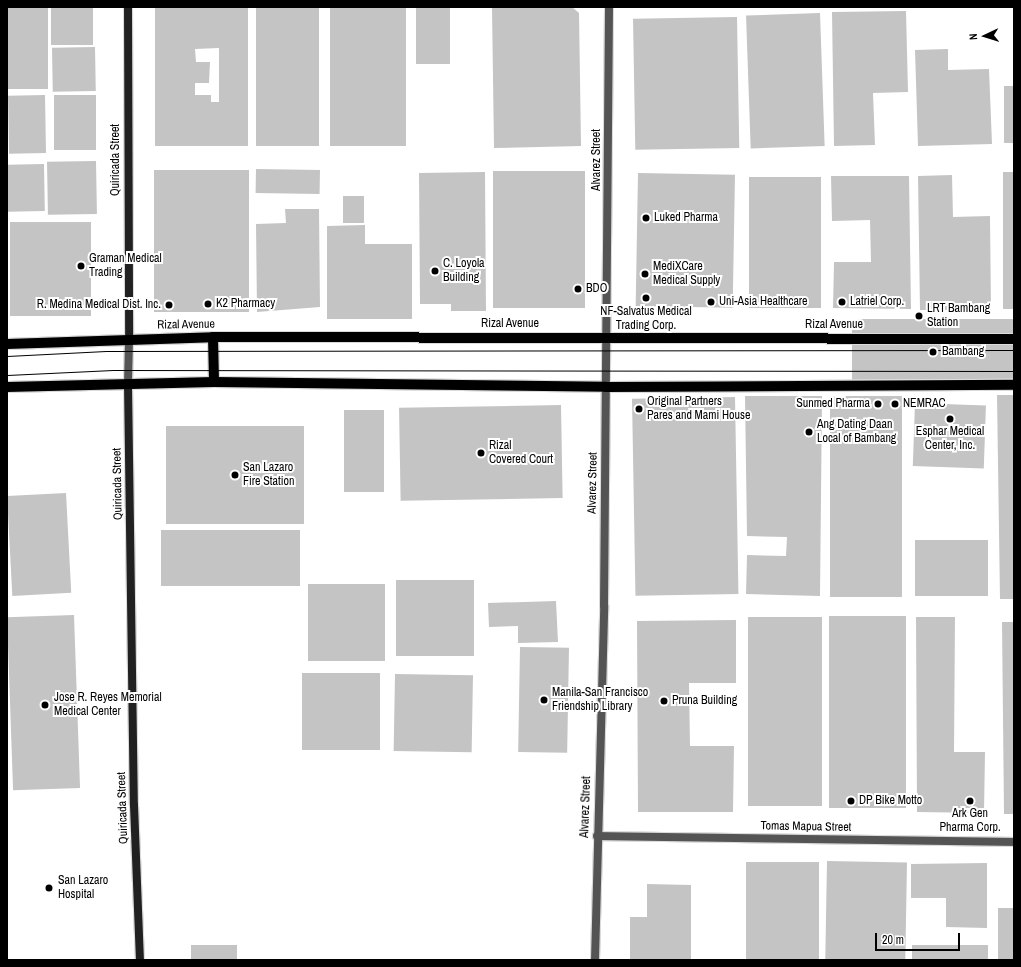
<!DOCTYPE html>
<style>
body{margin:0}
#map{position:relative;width:1021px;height:967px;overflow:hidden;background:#fff;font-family:"Archivo Narrow",sans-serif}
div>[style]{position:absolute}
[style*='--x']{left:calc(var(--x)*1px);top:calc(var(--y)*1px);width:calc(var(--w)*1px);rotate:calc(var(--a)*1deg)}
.building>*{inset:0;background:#c4c4c4;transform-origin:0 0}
.roads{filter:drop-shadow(1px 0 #dbdbdb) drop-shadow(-1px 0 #dbdbdb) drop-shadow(0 1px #dbdbdb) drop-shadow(0 -1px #dbdbdb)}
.street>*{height:8px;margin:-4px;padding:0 4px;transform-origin:4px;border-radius:4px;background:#545454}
.secondary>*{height:8px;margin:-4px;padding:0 4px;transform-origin:4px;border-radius:4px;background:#212121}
.primary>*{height:10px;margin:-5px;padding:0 5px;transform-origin:5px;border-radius:5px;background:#000}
.tram>*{height:1px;margin:-0.5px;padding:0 0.5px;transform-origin:0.5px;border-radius:0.5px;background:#000}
.dots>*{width:11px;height:11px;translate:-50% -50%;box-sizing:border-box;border:2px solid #fff;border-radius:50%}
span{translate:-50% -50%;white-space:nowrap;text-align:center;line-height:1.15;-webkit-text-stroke:4px #fff;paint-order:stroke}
.street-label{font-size:12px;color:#000}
.poi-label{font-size:12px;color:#000}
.left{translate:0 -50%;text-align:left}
.right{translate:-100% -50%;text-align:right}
.frame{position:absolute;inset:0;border:8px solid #000;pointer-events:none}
.north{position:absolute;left:965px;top:16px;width:40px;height:40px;-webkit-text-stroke:3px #fff;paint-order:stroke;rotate:266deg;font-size:11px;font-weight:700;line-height:16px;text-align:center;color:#000}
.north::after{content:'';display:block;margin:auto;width:14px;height:18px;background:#000;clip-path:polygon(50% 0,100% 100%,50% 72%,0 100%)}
.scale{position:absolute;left:875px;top:933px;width:85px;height:18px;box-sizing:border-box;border:2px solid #000;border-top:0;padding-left:5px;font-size:12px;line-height:14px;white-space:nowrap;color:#000;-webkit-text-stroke:3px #fff;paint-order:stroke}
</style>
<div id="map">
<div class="building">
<i style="left:7px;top:7px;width:41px;height:82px"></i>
<i style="left:51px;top:7px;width:42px;height:38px"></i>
<i style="clip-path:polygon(evenodd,155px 7px,248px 7px,248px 146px,155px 146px,155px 7px,219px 48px,219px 102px,211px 102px,211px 95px,195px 95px,195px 83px,209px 83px,210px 62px,196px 62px,195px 49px,219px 48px)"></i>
<i style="left:256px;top:7px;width:63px;height:139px"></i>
<i style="left:330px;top:7px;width:76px;height:139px"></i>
<i style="left:450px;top:7px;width:57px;height:34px;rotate:90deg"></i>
<i style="clip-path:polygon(572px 7px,579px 13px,581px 146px,494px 148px,492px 8px)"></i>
<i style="clip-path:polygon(906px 11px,908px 92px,873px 93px,875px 145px,834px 146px,832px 12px)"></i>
<i style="left:820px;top:13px;width:133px;height:74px;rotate:88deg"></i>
<i style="left:737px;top:17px;width:131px;height:104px;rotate:89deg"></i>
<i style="left:95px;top:47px;width:44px;height:43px;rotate:89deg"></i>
<i style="clip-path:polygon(948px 49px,948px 70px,989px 69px,992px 144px,918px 146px,915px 50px)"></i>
<i style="left:1004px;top:86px;width:10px;height:57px"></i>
<i style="left:45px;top:95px;width:58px;height:37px;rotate:89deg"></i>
<i style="left:54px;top:95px;width:42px;height:55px"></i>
<i style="left:96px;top:161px;width:53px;height:49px;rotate:89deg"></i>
<i style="left:44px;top:164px;width:47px;height:37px;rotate:89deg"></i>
<i style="left:256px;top:169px;width:64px;height:24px;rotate:1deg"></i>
<i style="left:154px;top:170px;width:95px;height:142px"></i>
<i style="left:585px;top:171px;width:137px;height:92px;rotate:90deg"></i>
<i style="clip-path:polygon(485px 172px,486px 311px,451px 311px,451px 304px,420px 304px,419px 173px)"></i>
<i style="left:1003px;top:172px;width:11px;height:137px"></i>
<i style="left:638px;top:173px;width:97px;height:133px;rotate:1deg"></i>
<i style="clip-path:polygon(952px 175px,953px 217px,990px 216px,991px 310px,920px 310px,918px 176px)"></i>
<i style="clip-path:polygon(831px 176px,909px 176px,911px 309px,833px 308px,834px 262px,871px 262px,870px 220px,832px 221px)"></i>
<i style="left:749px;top:177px;width:72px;height:131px"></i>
<i style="left:343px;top:196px;width:21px;height:27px"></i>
<i style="clip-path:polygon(285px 209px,319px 209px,320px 307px,257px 312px,256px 224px,286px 223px)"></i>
<i style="left:91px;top:222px;width:94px;height:81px;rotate:90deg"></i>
<i style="clip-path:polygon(365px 225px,365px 244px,412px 244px,412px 319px,327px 319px,327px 226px)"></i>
<i style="left:852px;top:319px;width:162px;height:67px"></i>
<i style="clip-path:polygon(997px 395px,1014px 395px,1014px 599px,1000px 599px)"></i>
<i style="clip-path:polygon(745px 396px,822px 396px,820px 596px,746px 594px,747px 555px,786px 556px,787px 537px,747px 536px)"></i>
<i style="left:830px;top:396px;width:72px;height:201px"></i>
<i style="left:735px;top:397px;width:197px;height:103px;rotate:89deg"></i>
<i style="left:915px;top:403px;width:71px;height:63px;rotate:2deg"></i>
<i style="left:561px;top:405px;width:93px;height:162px;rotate:89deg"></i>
<i style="left:344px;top:410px;width:40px;height:82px"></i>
<i style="left:166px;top:426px;width:138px;height:98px"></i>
<i style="left:66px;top:493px;width:100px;height:59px;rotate:87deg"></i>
<i style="left:161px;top:530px;width:139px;height:56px"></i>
<i style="left:915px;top:540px;width:73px;height:56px"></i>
<i style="left:396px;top:580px;width:78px;height:76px"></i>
<i style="left:308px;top:584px;width:77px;height:77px"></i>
<i style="clip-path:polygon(556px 601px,558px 642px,518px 643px,518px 626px,489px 627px,488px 603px)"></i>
<i style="left:74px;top:615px;width:173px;height:67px;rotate:88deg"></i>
<i style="left:906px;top:616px;width:192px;height:77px;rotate:90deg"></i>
<i style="left:748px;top:617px;width:74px;height:189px"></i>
<i style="clip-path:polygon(916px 617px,955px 617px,954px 752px,985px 752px,984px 813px,917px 812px)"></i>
<i style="clip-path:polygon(736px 620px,736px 683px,689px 683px,690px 746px,734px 746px,733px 812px,638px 812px,637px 621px)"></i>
<i style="clip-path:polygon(1002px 622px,1014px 622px,1014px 814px,1004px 814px)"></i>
<i style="left:520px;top:647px;width:49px;height:105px;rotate:1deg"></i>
<i style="left:302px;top:673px;width:78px;height:77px"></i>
<i style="left:395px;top:674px;width:78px;height:77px;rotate:1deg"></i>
<i style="left:827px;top:861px;width:80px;height:99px;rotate:1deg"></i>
<i style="left:819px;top:862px;width:98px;height:73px;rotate:90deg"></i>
<i style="clip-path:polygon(987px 863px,987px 928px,946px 927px,946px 898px,911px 898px,911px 864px)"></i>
<i style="clip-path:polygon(647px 884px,691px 885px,691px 960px,630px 960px,630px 917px,647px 917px)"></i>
<i style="left:998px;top:908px;width:16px;height:52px"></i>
<i style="left:191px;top:945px;width:46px;height:15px"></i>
<i style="left:988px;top:945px;width:15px;height:76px;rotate:90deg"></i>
</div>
<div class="roads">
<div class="street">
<i style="--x:128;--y:384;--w:45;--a:-88.7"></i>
<i style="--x:597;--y:836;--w:417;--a:0.8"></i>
<i style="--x:595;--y:960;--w:354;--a:-88.5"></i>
<i style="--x:604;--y:606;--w:599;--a:-89.52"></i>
</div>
<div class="secondary">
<i style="--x:128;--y:7;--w:332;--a:89.8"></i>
<i style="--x:128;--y:384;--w:421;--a:89.2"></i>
<i style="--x:134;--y:805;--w:155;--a:87.8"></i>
</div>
<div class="primary">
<i style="--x:213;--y:337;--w:45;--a:88.7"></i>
<i style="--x:7;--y:344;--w:206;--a:-1.9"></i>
<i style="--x:213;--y:337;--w:801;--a:0.14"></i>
<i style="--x:7;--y:387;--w:207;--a:-1.4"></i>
<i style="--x:214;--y:382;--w:392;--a:0.7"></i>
<i style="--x:606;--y:387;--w:408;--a:-0.3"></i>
</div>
</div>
<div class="tram">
<i style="--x:7;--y:356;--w:99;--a:-2.9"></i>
<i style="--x:106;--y:351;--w:908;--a:-0.06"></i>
<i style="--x:7;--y:375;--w:106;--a:-2.7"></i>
<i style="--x:113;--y:370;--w:901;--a:0.06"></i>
</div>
<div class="dots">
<i style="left:646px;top:218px;background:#000"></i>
<i style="left:81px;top:266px;background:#000"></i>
<i style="left:435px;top:271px;background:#000"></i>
<i style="left:645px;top:274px;background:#000"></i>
<i style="left:578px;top:289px;background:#000"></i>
<i style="left:646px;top:298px;background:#000"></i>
<i style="left:711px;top:302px;background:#000"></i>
<i style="left:842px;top:302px;background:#000"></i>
<i style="left:208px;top:304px;background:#000"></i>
<i style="left:169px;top:305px;background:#000"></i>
<i style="left:919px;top:316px;background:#000"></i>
<i style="left:933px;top:352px;background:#000"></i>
<i style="left:878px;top:404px;background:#000"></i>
<i style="left:895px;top:404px;background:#000"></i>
<i style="left:639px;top:409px;background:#000"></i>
<i style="left:950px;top:419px;background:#000"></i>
<i style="left:809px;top:432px;background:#000"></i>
<i style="left:481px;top:453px;background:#000"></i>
<i style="left:235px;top:475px;background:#000"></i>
<i style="left:544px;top:700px;background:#000"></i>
<i style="left:664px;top:701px;background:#000"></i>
<i style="left:45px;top:705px;background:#000"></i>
<i style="left:851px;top:801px;background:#000"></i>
<i style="left:970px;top:801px;background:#000"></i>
<i style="left:49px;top:888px;background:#000"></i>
</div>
<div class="street-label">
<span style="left:116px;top:160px;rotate:-90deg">Quiricada Street</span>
<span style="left:597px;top:160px;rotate:-90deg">Alvarez Street</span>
<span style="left:510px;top:324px">Rizal Avenue</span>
<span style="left:186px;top:325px;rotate:-1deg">Rizal Avenue</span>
<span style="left:834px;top:325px">Rizal Avenue</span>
<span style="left:593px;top:483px;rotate:-89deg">Alvarez Street</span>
<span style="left:118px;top:484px;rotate:-91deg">Quiricada Street</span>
<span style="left:586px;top:807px;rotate:-88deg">Alvarez Street</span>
<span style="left:123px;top:808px;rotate:-92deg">Quiricada Street</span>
<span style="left:806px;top:827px;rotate:1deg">Tomas Mapua Street</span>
</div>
<div class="poi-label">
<span class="left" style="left:654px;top:218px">Luked Pharma</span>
<span class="left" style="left:89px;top:266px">Graman Medical<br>Trading</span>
<span class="left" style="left:443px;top:271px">C. Loyola<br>Building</span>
<span class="left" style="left:653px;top:274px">MediXCare<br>Medical Supply</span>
<span class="left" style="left:586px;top:289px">BDO</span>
<span class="left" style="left:719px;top:302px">Uni-Asia Healthcare</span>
<span class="left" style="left:850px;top:302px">Latriel Corp.</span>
<span class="left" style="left:216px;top:304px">K2 Pharmacy</span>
<span class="right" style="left:161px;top:305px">R. Medina Medical Dist. Inc.</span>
<span class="left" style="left:927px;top:316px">LRT Bambang<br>Station</span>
<span style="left:646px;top:319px">NF-Salvatus Medical<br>Trading Corp.</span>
<span class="left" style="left:942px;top:352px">Bambang</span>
<span class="left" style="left:647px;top:409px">Original Partners<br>Pares and Mami House</span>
<span class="right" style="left:870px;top:404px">Sunmed Pharma</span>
<span class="left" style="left:903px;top:404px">NEMRAC</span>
<span class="left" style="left:817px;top:432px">Ang Dating Daan<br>Local of Bambang</span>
<span style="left:950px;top:439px">Esphar Medical<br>Center, Inc.</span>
<span class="left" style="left:489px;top:453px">Rizal<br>Covered Court</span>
<span class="left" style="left:243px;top:475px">San Lazaro<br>Fire Station</span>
<span class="left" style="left:552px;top:700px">Manila-San Francisco<br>Friendship Library</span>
<span class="left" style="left:54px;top:705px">Jose R. Reyes Memorial<br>Medical Center</span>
<span class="left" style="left:672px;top:701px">Pruna Building</span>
<span class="left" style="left:859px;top:801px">DP Bike Motto</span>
<span style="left:970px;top:821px">Ark Gen<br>Pharma Corp.</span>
<span class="left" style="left:58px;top:888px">San Lazaro<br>Hospital</span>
</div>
<div class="frame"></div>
<div class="north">N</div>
<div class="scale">20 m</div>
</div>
